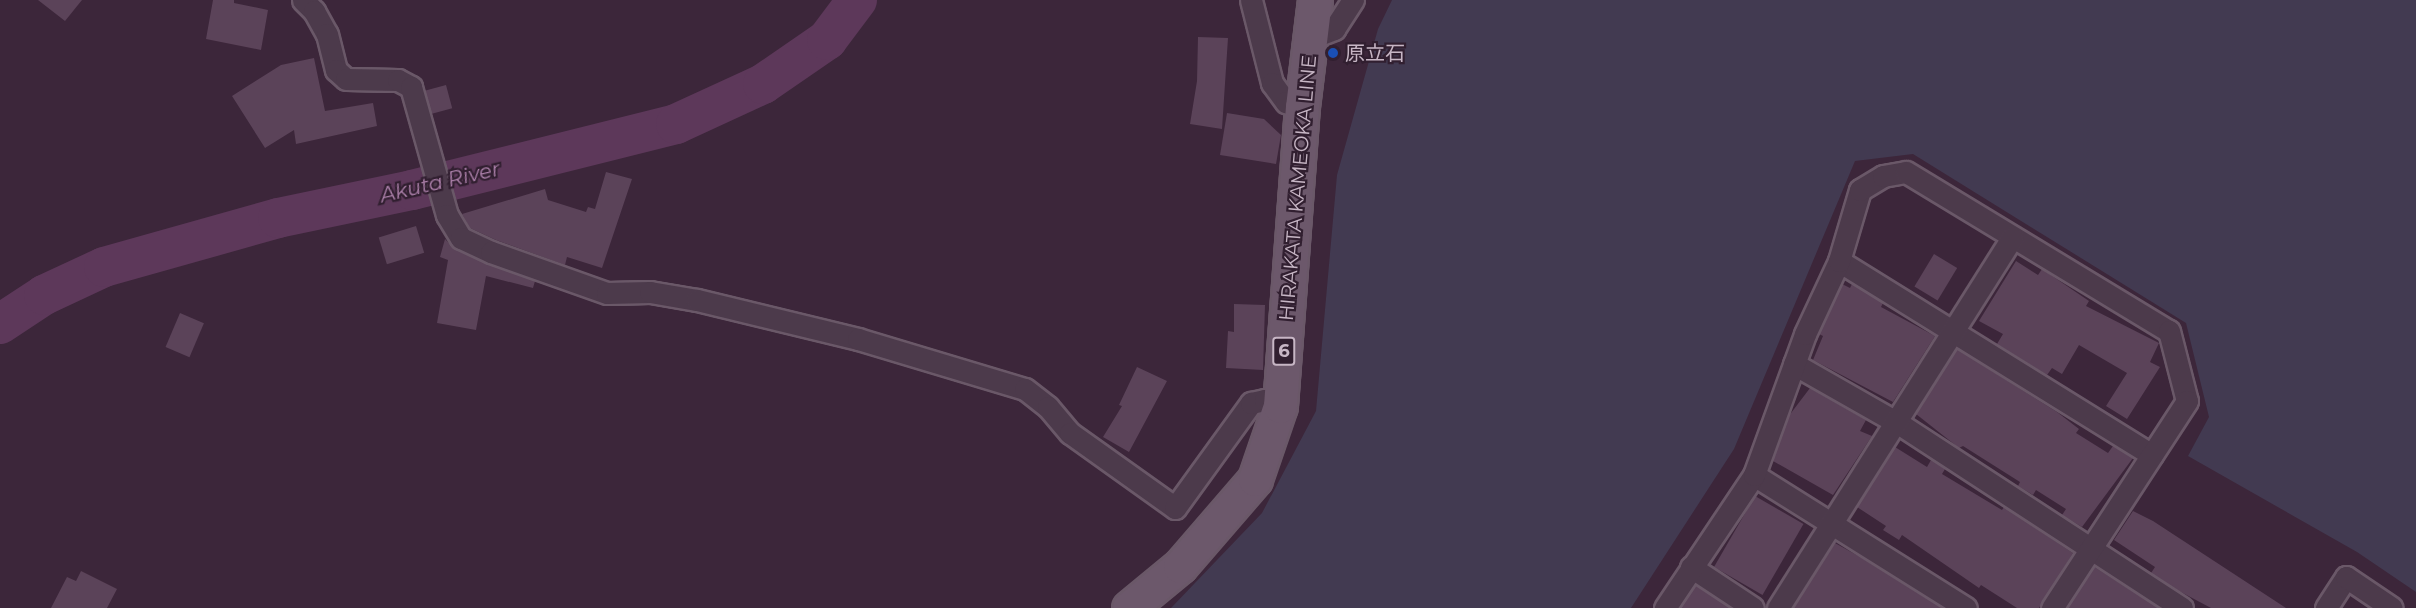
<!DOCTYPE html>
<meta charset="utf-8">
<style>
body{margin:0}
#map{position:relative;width:2416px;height:608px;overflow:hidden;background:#3c263a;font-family:Montserrat,"Noto Sans JP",sans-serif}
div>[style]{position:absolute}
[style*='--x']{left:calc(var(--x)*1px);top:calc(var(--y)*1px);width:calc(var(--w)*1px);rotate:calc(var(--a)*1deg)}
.green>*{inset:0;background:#423a51}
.river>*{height:40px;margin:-20px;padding:0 20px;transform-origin:20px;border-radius:20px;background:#5d385a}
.building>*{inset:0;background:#5b4359;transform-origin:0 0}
.roads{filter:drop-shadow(2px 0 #6a5868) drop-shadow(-2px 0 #6a5868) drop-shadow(0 2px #6a5868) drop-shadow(0 -2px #6a5868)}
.minor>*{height:21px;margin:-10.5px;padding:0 10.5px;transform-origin:10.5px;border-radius:10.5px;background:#4c3a4b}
.primary>*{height:33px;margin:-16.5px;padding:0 16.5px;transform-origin:16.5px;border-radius:16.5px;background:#6c586b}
.dots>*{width:16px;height:16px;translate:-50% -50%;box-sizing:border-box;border:3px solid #311f30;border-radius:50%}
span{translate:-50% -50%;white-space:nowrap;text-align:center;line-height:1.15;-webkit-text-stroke:4.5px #311f30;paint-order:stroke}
.shield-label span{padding:2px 4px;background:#311f30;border:2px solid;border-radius:4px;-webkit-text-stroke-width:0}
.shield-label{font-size:18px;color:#c7b6c5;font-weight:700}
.poi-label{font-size:20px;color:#c7b6c5}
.left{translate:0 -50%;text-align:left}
.street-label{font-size:20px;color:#c7b6c5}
.water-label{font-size:21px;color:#ac80aa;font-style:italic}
</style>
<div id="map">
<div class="green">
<i style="clip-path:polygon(1392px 0,2416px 0,2416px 592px,2357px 552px,2188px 456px,2209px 417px,2186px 323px,1913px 154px,1855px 161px,1734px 449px,1631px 608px,1171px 608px,1262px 513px,1316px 411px,1337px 175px,1378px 29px)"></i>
</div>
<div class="river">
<i style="--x:0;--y:324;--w:53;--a:-33.4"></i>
<i style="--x:44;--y:295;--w:66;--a:-25"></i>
<i style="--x:104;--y:267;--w:181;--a:-15.7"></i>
<i style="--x:278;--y:218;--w:137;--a:-11.8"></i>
<i style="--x:412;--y:190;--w:272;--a:-14"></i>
<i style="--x:676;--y:124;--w:96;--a:-24.7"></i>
<i style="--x:763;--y:84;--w:78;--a:-34.5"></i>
<i style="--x:827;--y:40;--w:50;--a:-53.1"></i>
</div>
<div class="building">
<i style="clip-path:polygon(38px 0,82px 0,65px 21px)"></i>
<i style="clip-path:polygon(213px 0,234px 0,234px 3px,268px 10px,261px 50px,206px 39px)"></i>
<i style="clip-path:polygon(1198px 37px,1228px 38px,1222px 129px,1190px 124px,1197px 81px)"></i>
<i style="clip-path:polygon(314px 58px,325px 111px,373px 103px,377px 126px,296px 144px,294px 130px,265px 148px,232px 96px,281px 65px)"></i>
<i style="left:446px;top:85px;width:24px;height:22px;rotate:75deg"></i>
<i style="clip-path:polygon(1227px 113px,1264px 119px,1281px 135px,1276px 164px,1220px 155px)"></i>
<i style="clip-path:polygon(606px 172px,632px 179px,602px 268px,567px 257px,565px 265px,496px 240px,470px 228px,462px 214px,545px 189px,548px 200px,586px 212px,588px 207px,595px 209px)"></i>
<i style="left:416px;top:226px;width:28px;height:39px;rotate:73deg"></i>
<i style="clip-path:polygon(445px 239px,456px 250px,535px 281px,533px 288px,486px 276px,476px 330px,437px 323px,448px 260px,440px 257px)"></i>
<i style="left:1934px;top:254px;width:27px;height:38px;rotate:31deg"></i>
<i style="clip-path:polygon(2016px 261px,2038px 275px,2042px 269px,2089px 301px,2086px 306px,2159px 343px,2150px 362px,2160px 367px,2127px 419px,2106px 406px,2127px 373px,2079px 345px,2062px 374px,2052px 368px,2047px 375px,1997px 344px,2003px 334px,1979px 321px)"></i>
<i style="clip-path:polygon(1842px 284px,1850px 288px,1852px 284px,1883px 303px,1881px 307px,1935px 336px,1893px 402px,1813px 360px,1823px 336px,1819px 334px)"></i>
<i style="clip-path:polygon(1234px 304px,1265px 305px,1263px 370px,1226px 368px,1228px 331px,1234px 332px)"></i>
<i style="left:180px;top:313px;width:26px;height:37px;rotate:23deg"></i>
<i style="clip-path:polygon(1957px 349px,2057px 412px,2079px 429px,2076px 433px,2108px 453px,2113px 446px,2133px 458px,2082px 527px,2062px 515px,2066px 509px,2036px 490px,2033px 495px,2018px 486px,2020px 482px,1963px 446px,1959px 448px,1916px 414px)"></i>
<i style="clip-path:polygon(1137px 367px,1167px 381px,1129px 452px,1103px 437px,1122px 406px,1119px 405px)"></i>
<i style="clip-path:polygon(1810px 388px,1866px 420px,1860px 431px,1872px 436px,1833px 495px,1773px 461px,1788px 417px)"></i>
<i style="clip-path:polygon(1895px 447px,1927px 467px,1931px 460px,1945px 469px,1942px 474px,2002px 510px,2004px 507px,2073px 553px,2039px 608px,2017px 608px,1981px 585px,1979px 588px,1902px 535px,1899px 540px,1883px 530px,1886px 526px,1857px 507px)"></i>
<i style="left:1755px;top:496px;width:56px;height:82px;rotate:30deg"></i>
<i style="clip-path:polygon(2133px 511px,2153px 521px,2286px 608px,2211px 608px,2179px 591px,2151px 573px,2155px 567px,2114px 540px)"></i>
<i style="clip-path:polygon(1835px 543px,1862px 558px,1942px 608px,1793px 608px)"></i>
<i style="clip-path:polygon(2094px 567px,2096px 568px,2159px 608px,2067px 608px)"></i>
<i style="clip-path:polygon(81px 571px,117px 589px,107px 608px,51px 608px,67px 577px,76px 581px)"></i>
<i style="clip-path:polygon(1696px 585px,1730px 608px,1680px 608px)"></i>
</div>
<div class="roads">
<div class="minor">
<i style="--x:303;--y:0;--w:16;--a:45"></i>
<i style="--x:314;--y:11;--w:26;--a:61"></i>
<i style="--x:327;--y:34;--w:37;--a:76"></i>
<i style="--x:336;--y:70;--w:13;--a:42"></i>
<i style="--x:346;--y:79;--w:52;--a:1.1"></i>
<i style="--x:398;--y:80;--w:15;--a:28"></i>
<i style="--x:411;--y:87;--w:133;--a:74.3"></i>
<i style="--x:447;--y:215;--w:27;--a:59"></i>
<i style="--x:461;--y:238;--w:33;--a:25"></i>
<i style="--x:491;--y:252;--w:123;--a:19.5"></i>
<i style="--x:607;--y:293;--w:43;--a:-1.3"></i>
<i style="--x:650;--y:292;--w:48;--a:9.7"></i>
<i style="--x:697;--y:300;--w:166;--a:13.6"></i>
<i style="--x:858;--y:339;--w:174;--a:16.7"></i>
<i style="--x:1025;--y:389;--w:29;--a:38"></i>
<i style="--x:1048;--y:407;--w:34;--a:50"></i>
<i style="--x:1070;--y:433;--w:129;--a:35.5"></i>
<i style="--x:1175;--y:508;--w:130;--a:-54.1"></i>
<i style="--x:1251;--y:403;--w:14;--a:-12"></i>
<i style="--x:1265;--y:400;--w:16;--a:22"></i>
<i style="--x:1251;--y:0;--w:86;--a:75.8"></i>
<i style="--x:1272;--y:83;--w:24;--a:54"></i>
<i style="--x:1286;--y:102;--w:17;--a:17"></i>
<i style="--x:1311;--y:38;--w:25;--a:-21"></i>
<i style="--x:1334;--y:29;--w:35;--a:-57"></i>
<i style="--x:1839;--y:261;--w:368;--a:31.8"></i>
<i style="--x:1794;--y:364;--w:120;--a:29.6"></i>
<i style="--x:1898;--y:423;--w:339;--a:33.1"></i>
<i style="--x:1754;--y:475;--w:250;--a:32.1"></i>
<i style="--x:1691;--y:567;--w:74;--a:33.5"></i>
<i style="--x:1665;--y:608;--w:160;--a:-56.2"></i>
<i style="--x:1754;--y:475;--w:150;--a:-70.1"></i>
<i style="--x:1805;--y:334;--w:81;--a:-65"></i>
<i style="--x:1839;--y:261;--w:74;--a:-73.5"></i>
<i style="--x:1860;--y:190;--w:27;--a:-31"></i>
<i style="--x:1883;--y:176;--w:23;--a:-10"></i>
<i style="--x:1906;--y:172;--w:307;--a:31.2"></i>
<i style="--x:2169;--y:331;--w:72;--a:75.6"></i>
<i style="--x:2187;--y:401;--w:247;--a:123.1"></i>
<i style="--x:1778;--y:608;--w:438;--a:-57.7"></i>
<i style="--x:2326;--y:608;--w:37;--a:-57"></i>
<i style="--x:2346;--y:577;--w:55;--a:34"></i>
</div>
<div class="primary">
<i style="--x:1129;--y:608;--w:66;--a:-39.5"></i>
<i style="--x:1180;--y:566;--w:115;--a:-49.2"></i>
<i style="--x:1255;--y:479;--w:77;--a:-71.1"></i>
<i style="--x:1280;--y:406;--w:300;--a:-85.8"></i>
<i style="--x:1302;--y:107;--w:108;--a:-83.1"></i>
</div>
</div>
<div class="dots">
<i style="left:1333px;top:53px;background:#1a4fb4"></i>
</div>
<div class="shield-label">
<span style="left:1284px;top:351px">6</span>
</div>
<div class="poi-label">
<span class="left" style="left:1345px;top:53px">原立石</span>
</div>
<div class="street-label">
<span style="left:1298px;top:188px;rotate:-85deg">HIRAKATA KAMEOKA LINE</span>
</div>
<div class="water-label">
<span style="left:440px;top:182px;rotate:-13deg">Akuta River</span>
</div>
</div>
